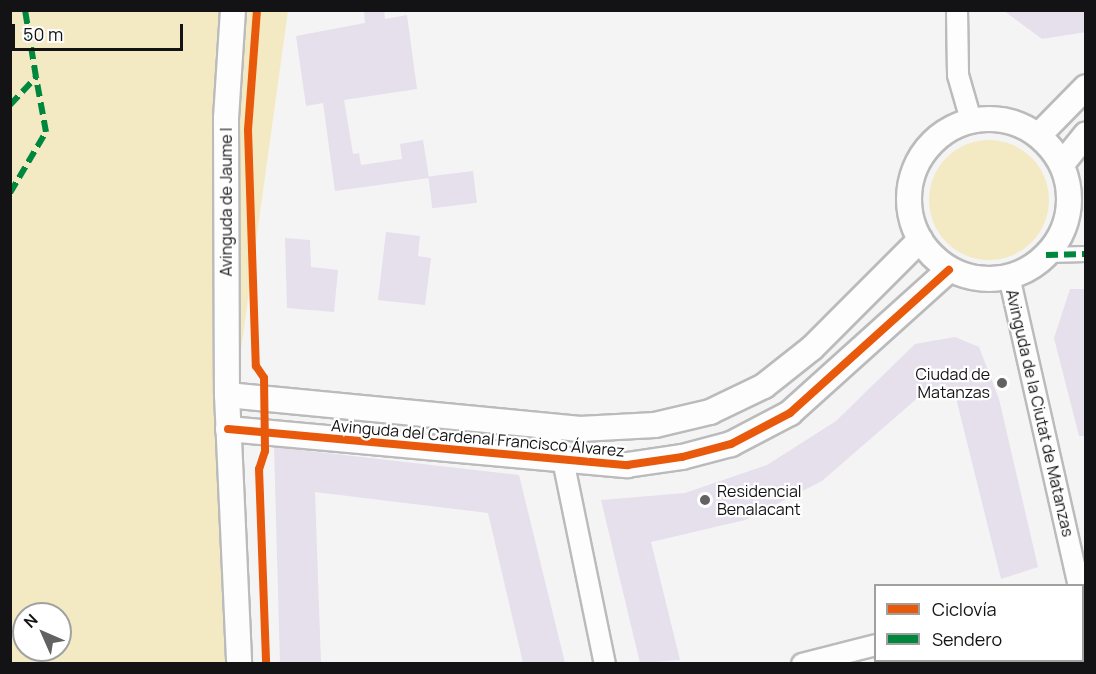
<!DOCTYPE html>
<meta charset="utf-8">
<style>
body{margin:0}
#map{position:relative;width:1096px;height:674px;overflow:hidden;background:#f4f4f5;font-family:Manrope,sans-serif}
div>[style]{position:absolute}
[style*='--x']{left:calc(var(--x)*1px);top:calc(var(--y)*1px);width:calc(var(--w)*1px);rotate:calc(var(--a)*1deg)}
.green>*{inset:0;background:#f3eac4}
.round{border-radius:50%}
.building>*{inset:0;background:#e6dfec;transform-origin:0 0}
.roads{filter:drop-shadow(2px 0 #bbbbbc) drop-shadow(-2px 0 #bbbbbc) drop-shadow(0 2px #bbbbbc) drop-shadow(0 -2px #bbbbbc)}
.pedestrian>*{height:14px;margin:-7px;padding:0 7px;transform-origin:7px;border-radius:7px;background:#fdfdfe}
.minor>*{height:20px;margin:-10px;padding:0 10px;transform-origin:10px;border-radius:10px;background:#fdfdfe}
.tertiary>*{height:24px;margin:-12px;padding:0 12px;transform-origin:12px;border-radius:12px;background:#fdfdfe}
.tertiary>.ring{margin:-12px;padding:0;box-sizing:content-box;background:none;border:24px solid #fdfdfe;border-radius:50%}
.quiet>*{height:6px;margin-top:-3px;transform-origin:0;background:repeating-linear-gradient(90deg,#00873e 0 12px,transparent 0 18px)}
.cycleway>*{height:8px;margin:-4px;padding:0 4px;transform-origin:4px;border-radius:4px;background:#e8590c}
.dots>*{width:16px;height:16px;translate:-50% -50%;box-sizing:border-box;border:3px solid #fff;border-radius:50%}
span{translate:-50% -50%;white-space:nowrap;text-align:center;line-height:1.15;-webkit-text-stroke:4.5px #fff;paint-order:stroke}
.street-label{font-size:16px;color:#131214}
.poi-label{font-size:16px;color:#131214}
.right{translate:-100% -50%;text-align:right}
.left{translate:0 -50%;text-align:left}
.frame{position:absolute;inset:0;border:12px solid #131214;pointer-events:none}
.legend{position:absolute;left:874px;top:584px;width:210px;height:78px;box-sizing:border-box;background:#fff;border:2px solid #a1a0a1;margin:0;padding:8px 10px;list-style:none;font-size:18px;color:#131214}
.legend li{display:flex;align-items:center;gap:12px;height:30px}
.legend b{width:30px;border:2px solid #a1a0a1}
.north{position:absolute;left:12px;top:602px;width:60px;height:60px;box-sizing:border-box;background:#fff;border:2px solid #a1a0a1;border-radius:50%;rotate:315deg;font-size:16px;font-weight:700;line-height:24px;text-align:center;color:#131214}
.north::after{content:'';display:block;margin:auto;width:21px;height:27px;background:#626163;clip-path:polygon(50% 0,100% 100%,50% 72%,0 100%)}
.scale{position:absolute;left:12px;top:24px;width:171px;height:27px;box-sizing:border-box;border:3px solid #131214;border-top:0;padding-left:8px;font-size:18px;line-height:21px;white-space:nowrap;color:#131214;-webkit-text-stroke:4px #fff;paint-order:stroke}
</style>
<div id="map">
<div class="green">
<i style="clip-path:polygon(evenodd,10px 11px,288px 11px,241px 350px,235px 663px,11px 663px,10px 11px,24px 614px,60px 614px,60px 650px,24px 650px,24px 614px)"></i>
<i class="round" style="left:929px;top:140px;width:120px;height:120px"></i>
</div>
<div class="building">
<i style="clip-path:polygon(364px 10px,384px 10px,385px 19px,407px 15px,417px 89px,344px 100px,353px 154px,359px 153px,361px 165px,402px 159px,400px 144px,423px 140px,429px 178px,335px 191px,323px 103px,306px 106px,296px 36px,365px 23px)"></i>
<i style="clip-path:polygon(1003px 10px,1086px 10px,1086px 32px,1042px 39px)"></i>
<i style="left:473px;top:171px;width:32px;height:45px;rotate:83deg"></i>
<i style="clip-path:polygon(386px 232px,420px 236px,418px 256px,431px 258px,425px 305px,378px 300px)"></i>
<i style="clip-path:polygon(285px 238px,310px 240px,311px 267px,338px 270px,334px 312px,287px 308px)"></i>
<i style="clip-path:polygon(1070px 289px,1086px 289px,1086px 436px,1079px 436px,1054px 338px)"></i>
<i style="clip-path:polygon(955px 337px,979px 347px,999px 399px,1038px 567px,1001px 579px,955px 394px,942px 386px,929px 388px,822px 481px,745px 520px,651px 542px,680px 660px,640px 663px,601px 500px,685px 493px,767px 465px,836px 421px,915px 344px)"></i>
<i style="clip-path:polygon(274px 447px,519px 475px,565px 663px,523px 663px,488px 513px,315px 492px,321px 663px,280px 663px)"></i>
</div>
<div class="roads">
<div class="pedestrian">
<i style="--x:1046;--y:255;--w:40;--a:-1.4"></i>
</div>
<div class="minor">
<i style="--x:957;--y:10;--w:65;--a:89.1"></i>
<i style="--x:958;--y:75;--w:47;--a:73.9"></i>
<i style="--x:1009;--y:276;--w:318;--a:77.3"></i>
<i style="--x:540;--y:426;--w:41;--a:55.9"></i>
<i style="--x:563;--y:460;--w:208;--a:78.4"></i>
<i style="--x:1082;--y:601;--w:13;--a:72"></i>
<i style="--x:802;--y:664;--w:76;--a:-14.4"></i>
</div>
<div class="tertiary">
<i style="--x:233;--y:10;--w:108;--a:93.7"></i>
<i style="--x:226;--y:118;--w:277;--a:89.8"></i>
<i style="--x:227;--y:395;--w:269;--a:87.4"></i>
<i class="ring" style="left:909px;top:119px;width:136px;height:136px"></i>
<i style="--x:1039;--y:135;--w:67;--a:-45.6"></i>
<i style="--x:1062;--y:164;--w:38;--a:-51"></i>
<i style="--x:227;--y:395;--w:355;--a:5.5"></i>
<i style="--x:580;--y:429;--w:75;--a:-3.1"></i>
<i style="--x:655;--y:425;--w:57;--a:-13.3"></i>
<i style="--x:710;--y:412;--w:60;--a:-25.7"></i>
<i style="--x:764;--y:386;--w:61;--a:-38.4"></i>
<i style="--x:812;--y:348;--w:153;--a:-45"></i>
<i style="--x:228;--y:429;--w:401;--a:5.2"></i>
<i style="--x:627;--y:465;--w:56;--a:-8.3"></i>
<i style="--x:682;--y:457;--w:51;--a:-14.9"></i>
<i style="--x:731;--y:444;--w:67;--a:-27.7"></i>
<i style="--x:790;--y:413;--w:214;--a:-42"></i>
</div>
</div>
<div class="quiet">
<i style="--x:10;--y:105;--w:38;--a:-47"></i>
<i style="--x:36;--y:77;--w:68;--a:-99.3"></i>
<i style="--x:10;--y:193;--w:71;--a:-59.5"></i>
<i style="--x:46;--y:132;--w:56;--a:-100.3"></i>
<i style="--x:1046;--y:255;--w:40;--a:-1.4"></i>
</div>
<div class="cycleway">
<i style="--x:257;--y:10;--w:120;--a:94.3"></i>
<i style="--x:248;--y:130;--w:236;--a:88.1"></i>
<i style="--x:256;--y:366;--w:14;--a:56"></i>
<i style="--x:264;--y:378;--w:73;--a:89.2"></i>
<i style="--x:265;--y:451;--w:19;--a:108"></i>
<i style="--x:259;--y:469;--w:195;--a:87.9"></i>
<i style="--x:228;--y:429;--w:401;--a:5.2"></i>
<i style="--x:627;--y:465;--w:56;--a:-8.3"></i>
<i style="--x:682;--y:457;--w:51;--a:-14.9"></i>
<i style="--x:731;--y:444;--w:67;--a:-27.7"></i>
<i style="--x:790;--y:413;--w:214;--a:-42"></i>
</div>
<div class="dots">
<i style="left:1002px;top:383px;background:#626163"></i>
<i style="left:705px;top:500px;background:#626163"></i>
</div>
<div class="street-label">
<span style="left:226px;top:202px;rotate:-90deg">Avinguda de Jaume I</span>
<span style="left:1040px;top:413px;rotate:77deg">Avinguda de la Ciutat de Matanzas</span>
<span style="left:478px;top:438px;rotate:5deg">Avinguda del Cardenal Francisco Álvarez</span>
</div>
<div class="poi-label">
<span class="right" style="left:990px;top:383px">Ciudad de<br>Matanzas</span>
<span class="left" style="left:717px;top:500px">Residencial<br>Benalacant</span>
</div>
<div class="frame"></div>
<ul class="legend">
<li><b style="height:8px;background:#e8590c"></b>Ciclovía</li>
<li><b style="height:8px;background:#00873e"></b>Sendero</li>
</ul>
<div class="north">N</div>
<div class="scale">50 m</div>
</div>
